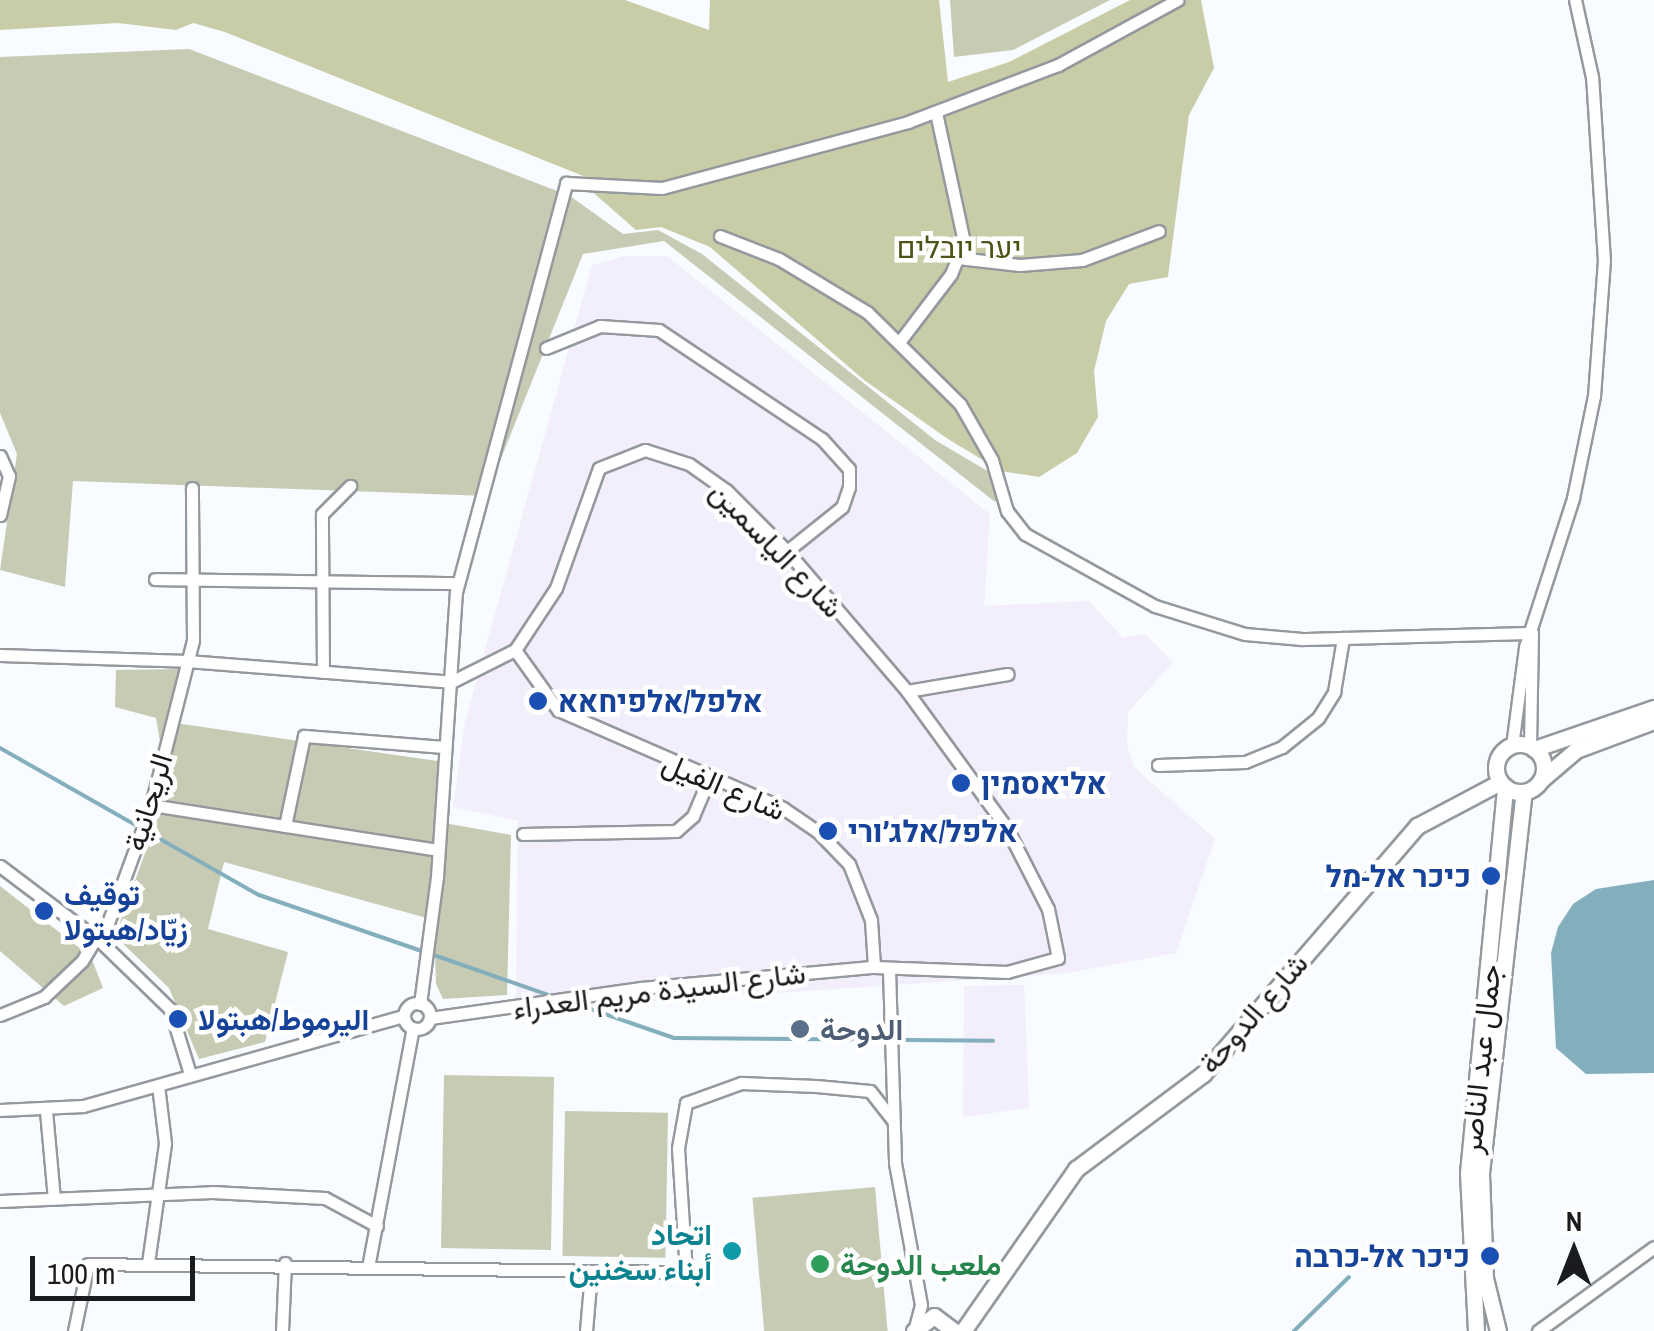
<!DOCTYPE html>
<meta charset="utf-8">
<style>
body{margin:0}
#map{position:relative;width:1654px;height:1331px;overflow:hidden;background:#f8fbff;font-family:"Archivo Narrow",Vazirmatn,Heebo,sans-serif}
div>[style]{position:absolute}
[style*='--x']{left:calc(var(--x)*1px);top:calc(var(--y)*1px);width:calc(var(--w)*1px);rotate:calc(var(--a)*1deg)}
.industrial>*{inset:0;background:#f2eefc}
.green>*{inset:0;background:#c7cbb3;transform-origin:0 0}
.forest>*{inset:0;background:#c8cda8}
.water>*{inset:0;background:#83afbc}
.stream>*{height:4px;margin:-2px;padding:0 2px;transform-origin:2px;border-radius:2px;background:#83afbc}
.roads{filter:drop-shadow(2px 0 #94999e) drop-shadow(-2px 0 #94999e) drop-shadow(0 2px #94999e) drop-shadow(0 -2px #94999e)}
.minor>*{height:11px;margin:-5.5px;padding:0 5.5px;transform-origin:5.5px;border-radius:5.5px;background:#fff}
.minor>.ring{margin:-5.5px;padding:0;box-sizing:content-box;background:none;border:11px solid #fff;border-radius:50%}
.tertiary>*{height:15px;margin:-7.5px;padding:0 7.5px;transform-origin:7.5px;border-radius:7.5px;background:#fff}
.tertiary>.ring{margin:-7.5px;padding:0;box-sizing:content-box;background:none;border:15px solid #fff;border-radius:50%}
.dots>*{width:28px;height:28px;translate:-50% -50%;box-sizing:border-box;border:5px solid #fff;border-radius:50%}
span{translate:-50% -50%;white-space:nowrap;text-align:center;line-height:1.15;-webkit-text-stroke:9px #fff;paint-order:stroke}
.park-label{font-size:30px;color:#4f5318}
.street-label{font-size:30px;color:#1a1b1e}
.transit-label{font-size:30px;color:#164399;font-weight:700}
.left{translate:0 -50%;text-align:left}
.right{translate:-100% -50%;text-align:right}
.service-label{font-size:30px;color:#4e5e75;font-weight:700}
.culture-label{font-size:30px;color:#0d838f;font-weight:700}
.leisure-label{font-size:30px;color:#27864d;font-weight:700}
.north{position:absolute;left:1524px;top:1201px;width:100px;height:100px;-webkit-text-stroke:8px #fff;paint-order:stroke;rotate:0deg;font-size:28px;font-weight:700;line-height:40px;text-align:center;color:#1a1b1e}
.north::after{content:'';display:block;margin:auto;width:35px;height:45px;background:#1a1b1e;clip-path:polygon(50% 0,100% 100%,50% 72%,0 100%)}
.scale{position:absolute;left:30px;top:1256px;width:165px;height:45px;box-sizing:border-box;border:5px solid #1a1b1e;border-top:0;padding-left:12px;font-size:30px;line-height:35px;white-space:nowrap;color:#1a1b1e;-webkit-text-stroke:8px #fff;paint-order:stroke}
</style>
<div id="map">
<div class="industrial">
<i style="clip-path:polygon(625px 256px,667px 256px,990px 514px,984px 606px,1089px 601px,1123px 638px,1145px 634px,1173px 662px,1128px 712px,1127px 745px,1134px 767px,1215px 839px,1176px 953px,1067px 973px,516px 1011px,518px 821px,453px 807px,465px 722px,592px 265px)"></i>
<i style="clip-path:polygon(1024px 985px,1029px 1108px,963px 1117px,964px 986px)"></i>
</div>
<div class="green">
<i style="clip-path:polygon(950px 0,1110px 0,1013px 50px,954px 57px)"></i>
<i style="clip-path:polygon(189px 49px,570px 196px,623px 234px,658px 230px,702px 254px,935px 440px,1006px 482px,995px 502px,664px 241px,583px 254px,486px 496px,73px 481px,65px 587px,0 570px,17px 454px,0 413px,0 57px)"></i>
<i style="clip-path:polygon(183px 669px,175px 723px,451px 763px,444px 823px,511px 835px,507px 995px,443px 999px,436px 984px,434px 920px,224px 862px,208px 929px,288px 952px,265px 1042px,199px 1059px,169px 988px,115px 936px,168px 790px,156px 718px,115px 707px,116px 670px)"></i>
<i style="clip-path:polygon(0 886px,91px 957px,103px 988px,64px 1006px,0 951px)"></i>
<i style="left:444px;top:1075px;width:110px;height:173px;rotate:1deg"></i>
<i style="left:565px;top:1111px;width:103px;height:145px;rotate:1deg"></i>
<i style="left:875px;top:1187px;width:145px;height:123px;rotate:85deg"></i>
</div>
<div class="forest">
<i style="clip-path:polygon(0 0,625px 0,709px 30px,710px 0,939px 0,948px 82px,1009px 62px,1130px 0,1201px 0,1214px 68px,1189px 115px,1168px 277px,1129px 284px,1106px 321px,1094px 371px,1098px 417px,1077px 453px,1039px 477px,1001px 471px,948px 439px,864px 380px,710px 247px,661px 227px,636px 230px,589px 189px,588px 178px,225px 32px,193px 23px,176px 30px,118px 23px,0 30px)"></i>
</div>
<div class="water">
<i style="clip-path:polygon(1654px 880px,1654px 1073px,1586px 1074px,1556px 1048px,1551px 953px,1558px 927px,1573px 904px,1596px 889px)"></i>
</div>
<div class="stream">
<i style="--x:0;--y:748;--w:298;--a:29.6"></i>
<i style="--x:259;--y:895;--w:172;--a:19"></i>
<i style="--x:431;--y:954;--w:130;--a:19.3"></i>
<i style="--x:573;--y:1003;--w:107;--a:19.1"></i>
<i style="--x:674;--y:1038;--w:319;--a:0.5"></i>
<i style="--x:1294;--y:1331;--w:77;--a:-44.5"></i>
</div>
<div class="roads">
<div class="minor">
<i style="--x:720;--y:236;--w:63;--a:21.3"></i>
<i style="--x:779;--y:259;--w:103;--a:31.1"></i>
<i style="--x:867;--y:312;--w:131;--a:44.7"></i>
<i style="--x:960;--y:404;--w:64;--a:60.3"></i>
<i style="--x:992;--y:460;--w:53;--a:73.6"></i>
<i style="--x:1007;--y:511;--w:29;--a:52"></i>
<i style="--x:1025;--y:534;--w:149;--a:29"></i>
<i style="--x:1155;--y:606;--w:94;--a:17.3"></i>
<i style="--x:1245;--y:634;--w:57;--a:5"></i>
<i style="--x:1302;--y:639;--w:230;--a:-1.5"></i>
<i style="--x:958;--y:258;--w:62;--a:6.4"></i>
<i style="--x:1020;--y:265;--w:62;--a:-4.6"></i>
<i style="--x:1082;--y:260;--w:82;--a:-20.6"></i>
<i style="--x:900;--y:341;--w:84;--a:-52.7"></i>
<i style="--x:951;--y:274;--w:35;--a:-68"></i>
<i style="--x:964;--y:242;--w:133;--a:-102.2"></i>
<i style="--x:546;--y:348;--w:58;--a:-22.2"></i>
<i style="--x:600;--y:326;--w:59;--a:3.9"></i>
<i style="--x:659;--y:330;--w:196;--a:33.8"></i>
<i style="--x:822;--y:439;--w:40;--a:48"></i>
<i style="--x:849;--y:469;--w:18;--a:90"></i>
<i style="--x:849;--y:487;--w:21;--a:109"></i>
<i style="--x:842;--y:507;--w:70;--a:141.3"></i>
<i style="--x:0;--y:456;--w:22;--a:66"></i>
<i style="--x:9;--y:476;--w:40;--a:103"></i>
<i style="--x:155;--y:579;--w:303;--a:0.8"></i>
<i style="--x:515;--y:650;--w:74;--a:54.4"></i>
<i style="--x:558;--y:710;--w:245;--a:23.5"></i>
<i style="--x:783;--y:808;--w:42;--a:34.4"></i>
<i style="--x:818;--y:832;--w:45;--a:45.9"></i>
<i style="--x:849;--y:864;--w:60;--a:68.6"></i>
<i style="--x:871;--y:920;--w:47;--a:86.3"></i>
<i style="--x:0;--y:655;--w:187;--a:1.8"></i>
<i style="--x:187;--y:661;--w:265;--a:4.5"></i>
<i style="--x:451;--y:682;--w:72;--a:-26.6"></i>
<i style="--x:515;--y:650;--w:74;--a:-56.5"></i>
<i style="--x:556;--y:588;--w:127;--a:-70.3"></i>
<i style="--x:599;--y:468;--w:49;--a:-21.4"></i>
<i style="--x:645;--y:450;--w:46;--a:17.7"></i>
<i style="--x:689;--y:464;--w:45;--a:35.1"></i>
<i style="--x:726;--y:490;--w:86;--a:45"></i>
<i style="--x:787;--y:551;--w:184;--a:49.4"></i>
<i style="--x:323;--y:672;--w:158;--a:-90.4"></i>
<i style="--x:322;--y:514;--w:40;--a:-45"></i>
<i style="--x:1512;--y:746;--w:100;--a:-82.5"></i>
<i style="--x:1525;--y:647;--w:157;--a:-72.1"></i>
<i style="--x:1573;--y:498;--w:104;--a:-78.4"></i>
<i style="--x:1594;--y:396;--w:135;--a:-85.8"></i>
<i style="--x:1604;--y:261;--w:184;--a:-93.7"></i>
<i style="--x:1592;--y:77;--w:79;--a:-102.4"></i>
<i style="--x:1530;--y:747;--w:114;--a:-89"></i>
<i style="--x:1158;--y:765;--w:87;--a:-2"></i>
<i style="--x:1245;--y:762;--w:40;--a:-22"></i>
<i style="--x:1282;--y:747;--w:46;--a:-38.9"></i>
<i style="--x:1318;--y:718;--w:31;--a:-58"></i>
<i style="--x:1334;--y:692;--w:55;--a:-80.5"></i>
<i style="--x:151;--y:805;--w:291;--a:8.9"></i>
<i style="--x:285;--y:826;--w:92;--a:-78.1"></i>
<i style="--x:304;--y:736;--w:141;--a:4.5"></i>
<i style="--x:523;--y:834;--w:153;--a:-1.1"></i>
<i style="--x:676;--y:831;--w:23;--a:-41"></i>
<i style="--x:693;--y:816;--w:38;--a:-67"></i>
<i style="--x:0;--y:866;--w:126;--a:37"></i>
<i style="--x:101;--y:942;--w:96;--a:44.2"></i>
<i style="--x:170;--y:1009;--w:68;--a:72.9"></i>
<i style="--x:101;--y:942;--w:146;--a:-69.9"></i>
<i style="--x:151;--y:805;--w:170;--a:-75.7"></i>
<i style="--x:193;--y:640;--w:152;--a:-90.4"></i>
<i style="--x:889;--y:970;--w:193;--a:88.2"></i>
<i style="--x:895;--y:1163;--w:144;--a:79.6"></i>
<i style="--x:921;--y:1305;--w:27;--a:105"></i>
<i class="ring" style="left:404px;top:1003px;width:15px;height:15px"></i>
<i style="--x:420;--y:1004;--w:128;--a:-82.4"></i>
<i style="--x:437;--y:877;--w:286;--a:-86.2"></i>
<i style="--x:456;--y:592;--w:424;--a:-74.9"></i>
<i style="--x:566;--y:183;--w:96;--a:3"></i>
<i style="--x:662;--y:188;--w:255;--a:-15"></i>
<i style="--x:908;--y:122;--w:160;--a:-20.8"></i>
<i style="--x:1058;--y:65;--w:136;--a:-28.6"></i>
<i style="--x:0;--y:1015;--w:48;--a:-22.2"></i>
<i style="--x:44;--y:997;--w:52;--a:-43.5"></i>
<i style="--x:82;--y:961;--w:27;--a:-59"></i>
<i style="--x:430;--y:1018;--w:213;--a:-8.1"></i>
<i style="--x:641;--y:988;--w:234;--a:-5.2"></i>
<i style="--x:874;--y:967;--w:133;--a:2.2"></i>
<i style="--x:1007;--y:972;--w:53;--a:-15.4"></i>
<i style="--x:1058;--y:958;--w:50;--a:-101.5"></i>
<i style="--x:1048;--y:909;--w:92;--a:-117.1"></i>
<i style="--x:1006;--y:827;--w:168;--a:-126.1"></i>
<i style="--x:907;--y:691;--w:102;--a:-9.6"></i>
<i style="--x:0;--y:1110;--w:83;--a:-2.8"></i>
<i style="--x:83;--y:1106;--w:333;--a:-15.7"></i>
<i style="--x:46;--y:1111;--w:88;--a:84.8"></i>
<i style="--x:0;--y:1201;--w:212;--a:-2.4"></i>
<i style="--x:212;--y:1192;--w:113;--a:3"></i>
<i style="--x:325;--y:1198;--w:59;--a:28.3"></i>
<i style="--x:369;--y:1262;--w:238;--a:-79.4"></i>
<i style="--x:148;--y:1263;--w:121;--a:-81.9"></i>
<i style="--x:165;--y:1143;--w:58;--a:-96.9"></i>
<i style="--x:74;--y:1331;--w:68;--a:-78.2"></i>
<i style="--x:88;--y:1264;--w:598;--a:0.77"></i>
<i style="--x:686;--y:1272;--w:124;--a:-93.7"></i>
<i style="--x:678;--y:1148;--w:46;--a:-79.9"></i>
<i style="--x:686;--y:1103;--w:59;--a:-20"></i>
<i style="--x:741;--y:1083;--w:75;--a:2.3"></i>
<i style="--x:816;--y:1086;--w:54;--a:5.3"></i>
<i style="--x:870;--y:1091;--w:36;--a:52"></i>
<i style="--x:282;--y:1331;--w:68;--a:-87.5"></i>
<i style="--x:586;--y:1331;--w:58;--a:-85.1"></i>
<i style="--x:1538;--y:1331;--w:143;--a:-35.9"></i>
</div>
<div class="tertiary">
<i class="ring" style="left:1496px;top:744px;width:33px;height:33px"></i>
<i style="--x:1534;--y:749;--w:127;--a:-18.9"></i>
<i style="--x:1542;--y:779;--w:45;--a:-40.5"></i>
<i style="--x:1576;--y:750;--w:83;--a:-20.4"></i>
<i style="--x:914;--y:1331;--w:25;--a:-37"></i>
<i style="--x:934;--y:1316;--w:25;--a:37"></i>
<i style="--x:963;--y:1331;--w:198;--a:-55.1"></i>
<i style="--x:1076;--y:1169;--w:159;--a:-36.8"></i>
<i style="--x:1203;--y:1074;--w:328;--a:-49.2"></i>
<i style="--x:1417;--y:826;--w:94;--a:-27.9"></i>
<i style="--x:1476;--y:1331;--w:158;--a:-92.9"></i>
<i style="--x:1468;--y:1173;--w:388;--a:-84.5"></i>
<i style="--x:1498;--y:1331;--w:55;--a:-103.8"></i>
<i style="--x:1485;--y:1278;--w:105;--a:-92.2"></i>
<i style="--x:1481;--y:1173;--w:383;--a:-83.6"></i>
</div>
</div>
<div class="dots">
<i style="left:538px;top:701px;background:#1a4fb4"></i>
<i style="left:961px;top:783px;background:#1a4fb4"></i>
<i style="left:828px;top:831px;background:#1a4fb4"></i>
<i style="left:1491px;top:876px;background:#1a4fb4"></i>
<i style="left:44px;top:911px;background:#1a4fb4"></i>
<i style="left:178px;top:1019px;background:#1a4fb4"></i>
<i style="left:800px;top:1029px;background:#5c6f8a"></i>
<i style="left:732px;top:1251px;background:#0f9aa8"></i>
<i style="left:1490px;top:1256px;background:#1a4fb4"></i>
<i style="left:820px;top:1264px;background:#2e9e5b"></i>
</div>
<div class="park-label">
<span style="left:959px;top:247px">יער יובלים</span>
</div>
<div class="street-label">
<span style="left:777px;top:549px;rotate:46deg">شارع الياسمين</span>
<span style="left:724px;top:786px;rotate:23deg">شارع الفيل</span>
<span style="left:148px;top:802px;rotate:-73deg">الريحانية</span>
<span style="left:659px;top:990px;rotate:-7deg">شارع السيدة مريم العدراء</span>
<span style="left:1253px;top:1013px;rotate:-49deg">شارع الدوحة</span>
<span style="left:1480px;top:1059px;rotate:-84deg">جمال عبد الناصر</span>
</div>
<div class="transit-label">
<span class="left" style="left:558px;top:701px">אלפל/אלפיחאא</span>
<span class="left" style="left:981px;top:783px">אליאסמין</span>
<span class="left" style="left:848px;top:831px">אלפל/אלג׳ורי</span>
<span class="right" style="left:1471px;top:876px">כיכר אל-מל</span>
<span class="left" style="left:64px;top:911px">توقيف<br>زيّاد/هبتولا</span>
<span class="left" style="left:198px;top:1019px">اليرموط/هبتولا</span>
<span class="right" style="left:1470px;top:1256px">כיכר אל-כרבה</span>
</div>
<div class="service-label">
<span class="left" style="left:820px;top:1029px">الدوحة</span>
</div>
<div class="culture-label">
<span class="right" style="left:712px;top:1251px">اتحاد<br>أبناء سخنين</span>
</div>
<div class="leisure-label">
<span class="left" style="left:840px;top:1264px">ملعب الدوحة</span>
</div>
<div class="north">N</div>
<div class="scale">100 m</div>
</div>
